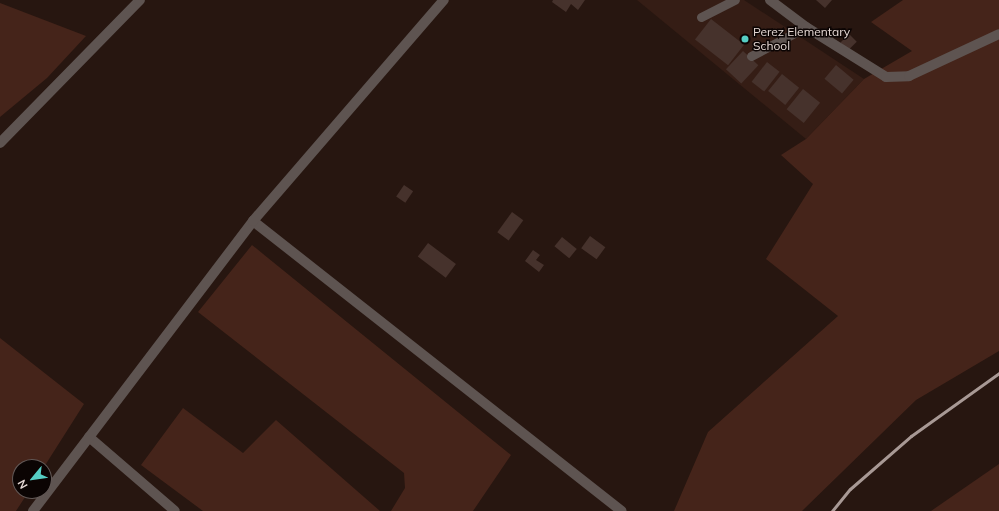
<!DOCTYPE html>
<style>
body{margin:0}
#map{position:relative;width:999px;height:511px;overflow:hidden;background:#271610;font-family:Mulish,sans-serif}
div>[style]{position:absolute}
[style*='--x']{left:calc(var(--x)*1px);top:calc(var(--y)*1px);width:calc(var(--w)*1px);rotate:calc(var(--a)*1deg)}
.built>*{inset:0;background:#351d15}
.green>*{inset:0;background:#45241a}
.building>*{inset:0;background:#46322c;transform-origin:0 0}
.lane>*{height:9px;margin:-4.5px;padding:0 4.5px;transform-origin:4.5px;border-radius:4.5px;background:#5e5451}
.street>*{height:10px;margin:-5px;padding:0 5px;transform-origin:5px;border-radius:5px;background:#5e5451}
.rail>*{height:3px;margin:-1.5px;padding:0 1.5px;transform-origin:1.5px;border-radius:1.5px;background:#a89995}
.dots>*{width:11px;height:11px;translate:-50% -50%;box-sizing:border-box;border:2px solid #0b0403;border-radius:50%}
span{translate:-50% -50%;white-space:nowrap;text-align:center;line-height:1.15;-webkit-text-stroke:3px #0b0403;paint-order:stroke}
.poi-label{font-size:12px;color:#e6d9d5}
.left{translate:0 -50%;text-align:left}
.north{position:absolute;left:12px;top:459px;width:40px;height:40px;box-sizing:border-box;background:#0b0403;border:1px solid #635957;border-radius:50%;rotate:241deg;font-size:11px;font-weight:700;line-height:16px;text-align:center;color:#e6d9d5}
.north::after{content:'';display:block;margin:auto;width:14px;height:18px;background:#56cec4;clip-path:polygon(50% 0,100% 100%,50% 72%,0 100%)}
</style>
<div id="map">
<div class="built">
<i style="clip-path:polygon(637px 0,744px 0,864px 79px,806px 139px)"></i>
</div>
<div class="green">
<i style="clip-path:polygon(903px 0,999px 0,999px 351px,916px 400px,802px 511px,674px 511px,708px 432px,838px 316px,766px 259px,813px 184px,781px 155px,806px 139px,864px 79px,912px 51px,871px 22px)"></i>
<i style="clip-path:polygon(0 3px,86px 36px,47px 78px,0 117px)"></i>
<i style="clip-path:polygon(252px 245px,511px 455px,473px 511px,391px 511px,405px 488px,404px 473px,198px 312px)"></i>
<i style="clip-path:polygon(0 338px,84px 404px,44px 467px,20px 467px,20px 491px,29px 491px,16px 511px,0 511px)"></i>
<i style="clip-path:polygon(183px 408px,243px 453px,276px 420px,380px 511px,203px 511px,141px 465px)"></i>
<i style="clip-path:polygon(999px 464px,999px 511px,931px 511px)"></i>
</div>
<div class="building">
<i style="clip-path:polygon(553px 0,585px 0,578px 10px,571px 4px,566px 12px,552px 2px)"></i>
<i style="clip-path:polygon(816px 0,832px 0,825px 8px)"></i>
<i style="left:711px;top:19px;width:42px;height:26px;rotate:38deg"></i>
<i style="left:849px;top:34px;width:11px;height:12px;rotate:45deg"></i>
<i style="left:743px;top:51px;width:21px;height:25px;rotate:43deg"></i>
<i style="left:767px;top:62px;width:16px;height:25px;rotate:38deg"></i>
<i style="left:836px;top:65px;width:23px;height:18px;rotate:40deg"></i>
<i style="left:782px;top:74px;width:22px;height:22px;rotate:39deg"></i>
<i style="left:803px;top:89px;width:22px;height:26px;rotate:39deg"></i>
<i style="left:404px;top:185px;width:11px;height:14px;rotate:34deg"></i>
<i style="left:512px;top:212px;width:14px;height:25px;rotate:36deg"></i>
<i style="left:590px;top:236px;width:19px;height:15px;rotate:36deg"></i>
<i style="left:562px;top:237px;width:19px;height:12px;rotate:39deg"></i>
<i style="left:428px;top:243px;width:35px;height:17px;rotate:37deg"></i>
<i style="clip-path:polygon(533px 250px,540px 255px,536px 260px,544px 265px,539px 272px,525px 261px)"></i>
</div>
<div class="lane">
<i style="--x:701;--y:17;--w:38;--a:-27"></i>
<i style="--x:751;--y:56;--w:62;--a:-27.8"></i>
</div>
<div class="street">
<i style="--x:770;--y:0;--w:45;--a:36.9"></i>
<i style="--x:806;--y:27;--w:94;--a:32"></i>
<i style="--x:886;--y:77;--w:23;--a:-2"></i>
<i style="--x:909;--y:76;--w:99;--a:-25"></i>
<i style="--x:0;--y:143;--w:200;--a:-45.6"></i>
<i style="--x:253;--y:221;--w:469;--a:38.2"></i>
<i style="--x:89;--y:437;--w:113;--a:40.7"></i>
<i style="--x:33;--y:511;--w:364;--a:-52.8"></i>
<i style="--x:253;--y:221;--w:292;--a:-49.2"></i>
</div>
<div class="rail">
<i style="--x:832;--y:511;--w:28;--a:-51"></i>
<i style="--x:850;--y:489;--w:81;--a:-41"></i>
<i style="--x:911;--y:436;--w:108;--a:-35.6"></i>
</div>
<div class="dots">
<i style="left:745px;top:39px;background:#56cec4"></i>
</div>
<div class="poi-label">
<span class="left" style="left:753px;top:39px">Perez Elementary<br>School</span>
</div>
<div class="north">N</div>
</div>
